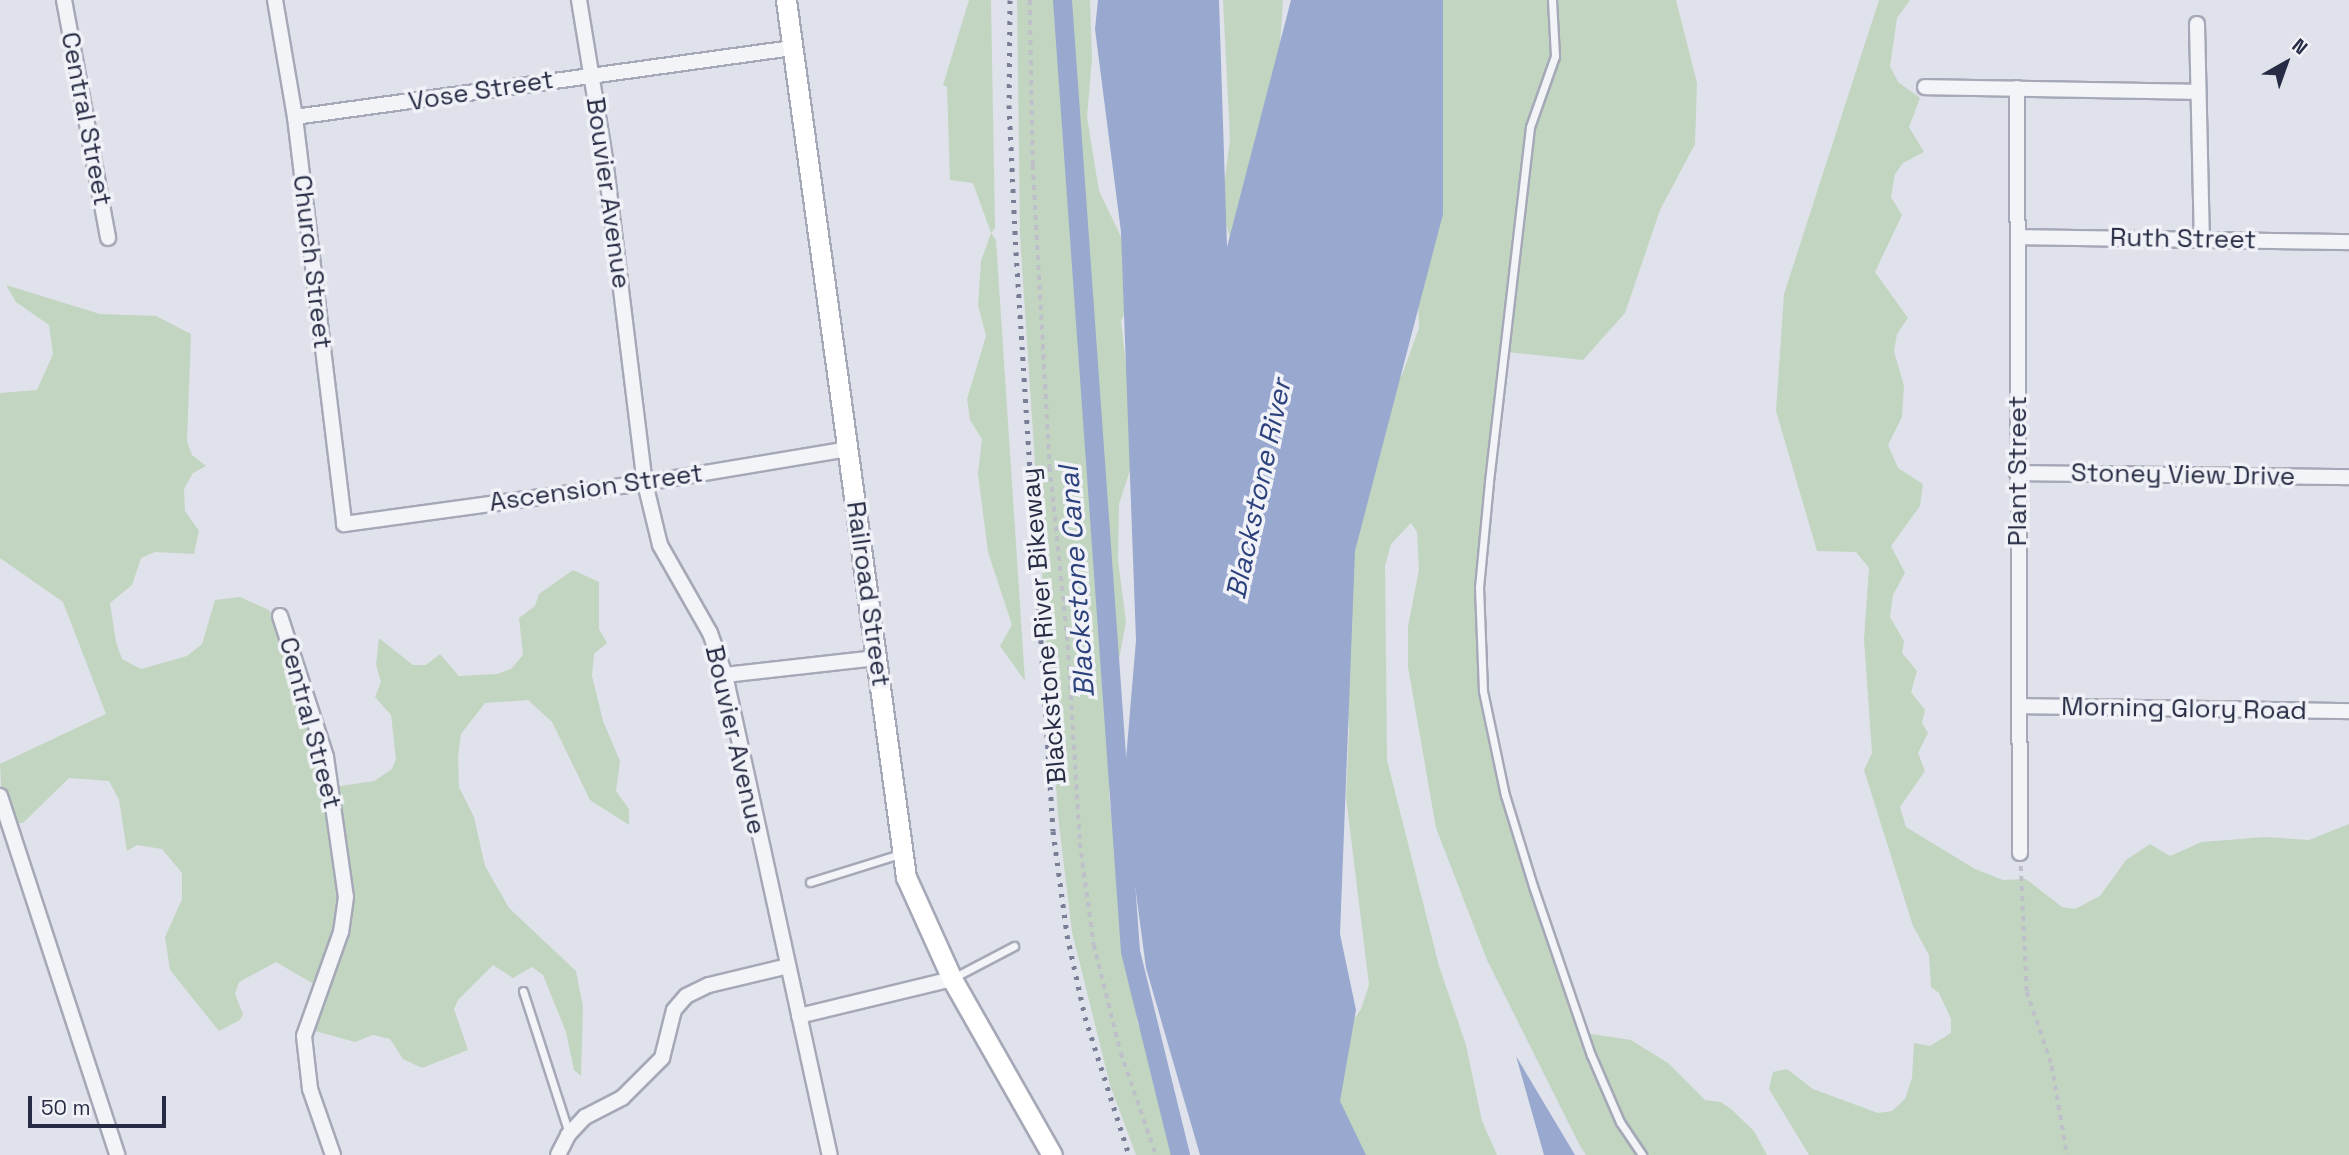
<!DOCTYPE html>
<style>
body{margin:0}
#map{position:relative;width:2349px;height:1155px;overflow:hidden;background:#e0e2eb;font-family:"Space Grotesk",sans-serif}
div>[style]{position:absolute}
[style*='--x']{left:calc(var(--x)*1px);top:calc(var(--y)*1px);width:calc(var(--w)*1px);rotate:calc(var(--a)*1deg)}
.green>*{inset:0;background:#c2d5c0}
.water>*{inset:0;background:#98a8ce}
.canal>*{height:19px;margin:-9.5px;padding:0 9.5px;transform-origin:9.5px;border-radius:9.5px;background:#98a8ce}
.path>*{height:3.5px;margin-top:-1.75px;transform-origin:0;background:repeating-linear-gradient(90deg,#bec0c9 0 5px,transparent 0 10px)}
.roads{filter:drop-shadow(2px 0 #a5a8b6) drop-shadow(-2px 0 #a5a8b6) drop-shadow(0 2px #a5a8b6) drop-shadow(0 -2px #a5a8b6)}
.lane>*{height:7px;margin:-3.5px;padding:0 3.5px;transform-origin:3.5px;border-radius:3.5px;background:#f3f4f8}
.street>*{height:14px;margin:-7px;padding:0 7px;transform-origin:7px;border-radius:7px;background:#f3f4f8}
.secondary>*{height:19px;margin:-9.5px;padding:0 9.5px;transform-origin:9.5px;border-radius:9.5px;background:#fff}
.rail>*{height:5px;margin-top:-2.5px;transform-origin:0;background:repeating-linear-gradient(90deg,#787e96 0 3.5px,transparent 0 10.5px)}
span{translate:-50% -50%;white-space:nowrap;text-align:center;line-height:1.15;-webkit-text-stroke:7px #f0f2f8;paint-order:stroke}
.street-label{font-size:26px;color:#272c44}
.water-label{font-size:28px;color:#2d427c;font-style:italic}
.north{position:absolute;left:2251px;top:28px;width:70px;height:70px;-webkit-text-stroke:5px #f0f2f8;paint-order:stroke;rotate:40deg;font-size:19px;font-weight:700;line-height:28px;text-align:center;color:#272c44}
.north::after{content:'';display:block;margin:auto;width:24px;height:32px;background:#272c44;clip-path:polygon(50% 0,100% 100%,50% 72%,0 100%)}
.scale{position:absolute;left:28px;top:1096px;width:138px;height:32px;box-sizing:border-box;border:4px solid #272c44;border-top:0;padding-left:9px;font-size:21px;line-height:24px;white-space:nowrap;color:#272c44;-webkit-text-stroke:5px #f0f2f8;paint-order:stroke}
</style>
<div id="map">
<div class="green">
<i style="clip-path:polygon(969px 0,991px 0,995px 228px,991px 233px,996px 240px,1025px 681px,1000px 646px,1012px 625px,988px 552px,978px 474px,982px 439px,970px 420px,967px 399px,986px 336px,978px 305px,981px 261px,991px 233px,973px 183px,950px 180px,947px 87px,943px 85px)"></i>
<i style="clip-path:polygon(1017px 0,1090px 0,1092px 58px,1087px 117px,1099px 191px,1138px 272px,1136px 290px,1121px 321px,1136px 452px,1119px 504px,1118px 560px,1126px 622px,1109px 713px,1109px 794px,1118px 882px,1136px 958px,1137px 1022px,1151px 1055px,1167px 1131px,1180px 1155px,1136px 1155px,1110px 1085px,1072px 932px,1058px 816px,1020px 235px)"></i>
<i style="clip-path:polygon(1223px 0,1283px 0,1275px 117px,1233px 248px,1221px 207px,1230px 140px)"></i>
<i style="clip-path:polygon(1440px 0,1676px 0,1697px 83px,1695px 144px,1660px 210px,1625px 313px,1583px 360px,1506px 352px,1478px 583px,1482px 685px,1505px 792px,1585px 1033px,1631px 1040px,1668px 1063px,1705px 1100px,1721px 1102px,1731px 1109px,1754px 1131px,1767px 1155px,1586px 1155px,1580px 1146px,1487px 960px,1436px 828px,1408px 667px,1408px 627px,1419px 569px,1417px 532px,1411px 523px,1391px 544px,1385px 566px,1387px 760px,1439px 966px,1466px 1045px,1482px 1121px,1497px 1155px,1339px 1155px,1318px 1071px,1361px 1009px,1369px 985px,1346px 797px,1349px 728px,1342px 608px,1364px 422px,1402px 375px,1419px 328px,1417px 266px)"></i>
<i style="clip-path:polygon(1879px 0,1910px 0,1897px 18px,1890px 66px,1898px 82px,1920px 98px,1909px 127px,1924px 152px,1903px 163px,1895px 174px,1891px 197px,1902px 215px,1875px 272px,1908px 318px,1897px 334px,1894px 351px,1904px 386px,1902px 417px,1888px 445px,1898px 468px,1923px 484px,1920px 506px,1891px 546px,1905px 573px,1893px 595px,1890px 617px,1904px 641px,1902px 653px,1917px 671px,1911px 692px,1925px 710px,1922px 723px,1928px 733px,1918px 753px,1925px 771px,1900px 807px,1906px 827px,1975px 869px,2003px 880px,2026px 879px,2062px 907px,2075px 909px,2100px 896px,2126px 860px,2150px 844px,2170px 856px,2202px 842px,2265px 837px,2309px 840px,2349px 824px,2349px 1155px,1809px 1155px,1769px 1089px,1773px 1072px,1787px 1069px,1813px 1089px,1878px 1113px,1892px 1111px,1905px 1099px,1912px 1078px,1914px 1043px,1930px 1046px,1951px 1033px,1951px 1019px,1939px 993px,1931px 987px,1929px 955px,1913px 926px,1864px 770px,1872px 753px,1864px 639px,1869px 568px,1856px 552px,1817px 551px,1776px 411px,1784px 294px)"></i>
<i style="clip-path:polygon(6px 285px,100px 314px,156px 316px,191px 334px,187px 441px,192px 455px,206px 466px,193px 473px,184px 489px,185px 511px,199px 531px,194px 554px,155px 552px,141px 558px,132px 585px,110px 603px,116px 642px,122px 659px,141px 669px,187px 656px,202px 644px,215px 600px,240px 597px,269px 610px,292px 661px,327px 788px,374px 781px,392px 769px,396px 759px,391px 715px,375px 697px,381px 682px,376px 665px,379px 638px,413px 665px,426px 665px,440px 654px,459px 676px,497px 674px,511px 669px,523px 655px,519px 618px,535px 606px,539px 594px,573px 570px,599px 582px,599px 629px,607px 643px,594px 654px,592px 676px,603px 721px,620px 761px,616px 791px,629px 809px,629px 825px,590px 800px,552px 722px,528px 700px,485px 703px,461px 734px,458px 757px,459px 787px,474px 817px,485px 866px,509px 908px,576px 971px,583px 1007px,581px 1076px,574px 1070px,566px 1032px,543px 975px,532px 967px,513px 978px,493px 965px,458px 1000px,454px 1009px,468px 1050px,422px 1068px,403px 1059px,390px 1039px,373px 1035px,355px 1042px,308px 1029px,317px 986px,276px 962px,239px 982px,235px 994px,243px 1014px,240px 1020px,219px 1031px,170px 970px,165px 937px,182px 899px,182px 873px,162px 849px,137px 845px,127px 851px,119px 800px,109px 781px,69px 778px,23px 823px,3px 823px,0 764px,106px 714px,63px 602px,0 558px,0 393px,37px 390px,53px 354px,49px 325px,16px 302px)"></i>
</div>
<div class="water">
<i style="clip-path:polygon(1098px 0,1219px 0,1227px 247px,1291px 0,1443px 0,1443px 214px,1355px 551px,1340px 934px,1356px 1010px,1340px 1101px,1366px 1155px,1200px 1155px,1146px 968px,1123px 795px,1136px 640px,1121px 232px,1095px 29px)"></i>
<i style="clip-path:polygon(1516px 1056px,1575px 1155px,1544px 1155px)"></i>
</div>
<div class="canal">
<i style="--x:1062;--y:0;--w:953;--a:85.91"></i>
<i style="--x:1130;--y:951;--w:210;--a:76.2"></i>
</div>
<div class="path">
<i style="--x:1030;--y:0;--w:165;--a:89"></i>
<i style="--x:1033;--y:165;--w:302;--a:86.8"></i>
<i style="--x:1050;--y:467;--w:179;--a:84.2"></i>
<i style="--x:1068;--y:645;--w:198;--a:86.5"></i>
<i style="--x:1080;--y:843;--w:103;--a:82.2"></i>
<i style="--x:1094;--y:945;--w:111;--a:76"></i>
<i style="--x:1121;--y:1053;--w:108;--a:71.1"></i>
<i style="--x:2021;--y:866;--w:126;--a:87.3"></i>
<i style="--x:2027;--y:992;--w:78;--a:71.3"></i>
<i style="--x:2052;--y:1066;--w:90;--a:80.4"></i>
</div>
<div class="roads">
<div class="lane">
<i style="--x:1552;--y:0;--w:56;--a:86.9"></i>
<i style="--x:1555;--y:56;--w:75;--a:109.4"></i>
<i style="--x:1530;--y:127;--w:357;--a:96.6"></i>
<i style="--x:1489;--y:482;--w:105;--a:95.4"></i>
<i style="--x:1479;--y:587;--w:104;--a:87.8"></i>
<i style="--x:1483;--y:691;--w:106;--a:78.1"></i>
<i style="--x:1505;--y:795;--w:95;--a:72.9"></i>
<i style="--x:1533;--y:886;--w:179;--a:71.1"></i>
<i style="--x:1591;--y:1055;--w:73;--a:66.6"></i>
<i style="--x:1620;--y:1122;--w:40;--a:56"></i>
<i style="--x:810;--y:882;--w:94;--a:-17.3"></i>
<i style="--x:953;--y:978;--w:69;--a:-27.7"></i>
<i style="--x:523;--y:991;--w:149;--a:72.1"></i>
</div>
<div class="street">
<i style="--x:64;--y:0;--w:242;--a:79.5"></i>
<i style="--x:275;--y:0;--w:119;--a:80.3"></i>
<i style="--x:295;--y:117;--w:410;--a:83.1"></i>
<i style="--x:344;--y:524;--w:304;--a:-7.8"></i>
<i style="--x:645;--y:483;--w:206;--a:-9.5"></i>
<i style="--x:579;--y:0;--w:161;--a:80.7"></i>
<i style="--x:605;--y:159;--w:326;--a:83"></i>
<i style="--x:645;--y:483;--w:64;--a:76.4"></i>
<i style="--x:660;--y:545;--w:101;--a:60.4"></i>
<i style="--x:710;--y:633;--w:45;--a:70.3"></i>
<i style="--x:725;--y:675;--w:491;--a:77.7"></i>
<i style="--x:2197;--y:24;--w:215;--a:88.7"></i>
<i style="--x:1925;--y:87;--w:273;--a:1"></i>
<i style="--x:2017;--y:88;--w:765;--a:89.78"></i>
<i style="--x:295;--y:117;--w:502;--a:-7.9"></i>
<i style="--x:2018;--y:237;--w:331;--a:0.9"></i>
<i style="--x:2017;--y:473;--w:332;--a:0.7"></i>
<i style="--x:280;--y:616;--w:148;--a:71.9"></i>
<i style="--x:326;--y:757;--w:141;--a:81.9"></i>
<i style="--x:346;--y:897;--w:35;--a:98"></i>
<i style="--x:341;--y:932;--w:110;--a:109.6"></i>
<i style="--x:304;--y:1036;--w:53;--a:83.5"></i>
<i style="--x:310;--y:1089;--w:70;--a:70.8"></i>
<i style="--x:725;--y:675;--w:152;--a:-6.4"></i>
<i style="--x:2020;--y:706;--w:329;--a:0.9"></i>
<i style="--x:0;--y:796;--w:378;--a:71.9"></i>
<i style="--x:799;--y:1016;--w:157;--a:-13.6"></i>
<i style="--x:558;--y:1155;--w:22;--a:-63"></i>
<i style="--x:568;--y:1135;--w:25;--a:-47"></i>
<i style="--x:585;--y:1117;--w:42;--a:-27.2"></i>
<i style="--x:622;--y:1098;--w:57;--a:-45"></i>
<i style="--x:662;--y:1058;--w:49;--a:-76"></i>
<i style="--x:674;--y:1010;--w:18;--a:-49"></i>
<i style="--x:686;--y:996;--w:25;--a:-26"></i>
<i style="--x:709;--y:985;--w:81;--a:-13.5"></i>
</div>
<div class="secondary">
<i style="--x:786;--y:0;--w:885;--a:82.21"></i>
<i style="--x:906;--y:877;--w:112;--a:65.7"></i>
<i style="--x:952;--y:979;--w:202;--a:60.4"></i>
</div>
</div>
<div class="rail">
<i style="--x:1010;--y:0;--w:105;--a:90.5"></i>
<i style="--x:1009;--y:105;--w:147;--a:87.3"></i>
<i style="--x:1016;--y:252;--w:580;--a:86.34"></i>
<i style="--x:1053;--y:831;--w:105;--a:82.3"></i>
<i style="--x:1067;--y:935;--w:84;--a:77.6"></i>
<i style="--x:1085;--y:1017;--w:145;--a:72.3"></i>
</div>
<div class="street-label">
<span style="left:481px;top:91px;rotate:-9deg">Vose Street</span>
<span style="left:86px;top:119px;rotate:79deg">Central Street</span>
<span style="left:608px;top:193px;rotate:82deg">Bouvier Avenue</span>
<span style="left:2183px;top:239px;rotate:1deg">Ruth Street</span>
<span style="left:312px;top:262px;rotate:83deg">Church Street</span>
<span style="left:2018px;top:471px;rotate:-90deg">Plant Street</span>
<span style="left:2183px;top:475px;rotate:1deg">Stoney View Drive</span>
<span style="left:596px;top:488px;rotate:-8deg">Ascension Street</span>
<span style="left:868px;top:594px;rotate:82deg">Railroad Street</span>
<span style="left:1044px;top:626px;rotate:-95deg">Blackstone River Bikeway</span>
<span style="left:2184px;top:709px;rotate:1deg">Morning Glory Road</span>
<span style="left:310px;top:723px;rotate:75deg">Central Street</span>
<span style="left:735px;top:740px;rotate:77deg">Bouvier Avenue</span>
</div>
<div class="water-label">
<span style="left:1258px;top:489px;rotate:-78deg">Blackstone River</span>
<span style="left:1076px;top:582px;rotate:-94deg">Blackstone Canal</span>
</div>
<div class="north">N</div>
<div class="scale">50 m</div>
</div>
